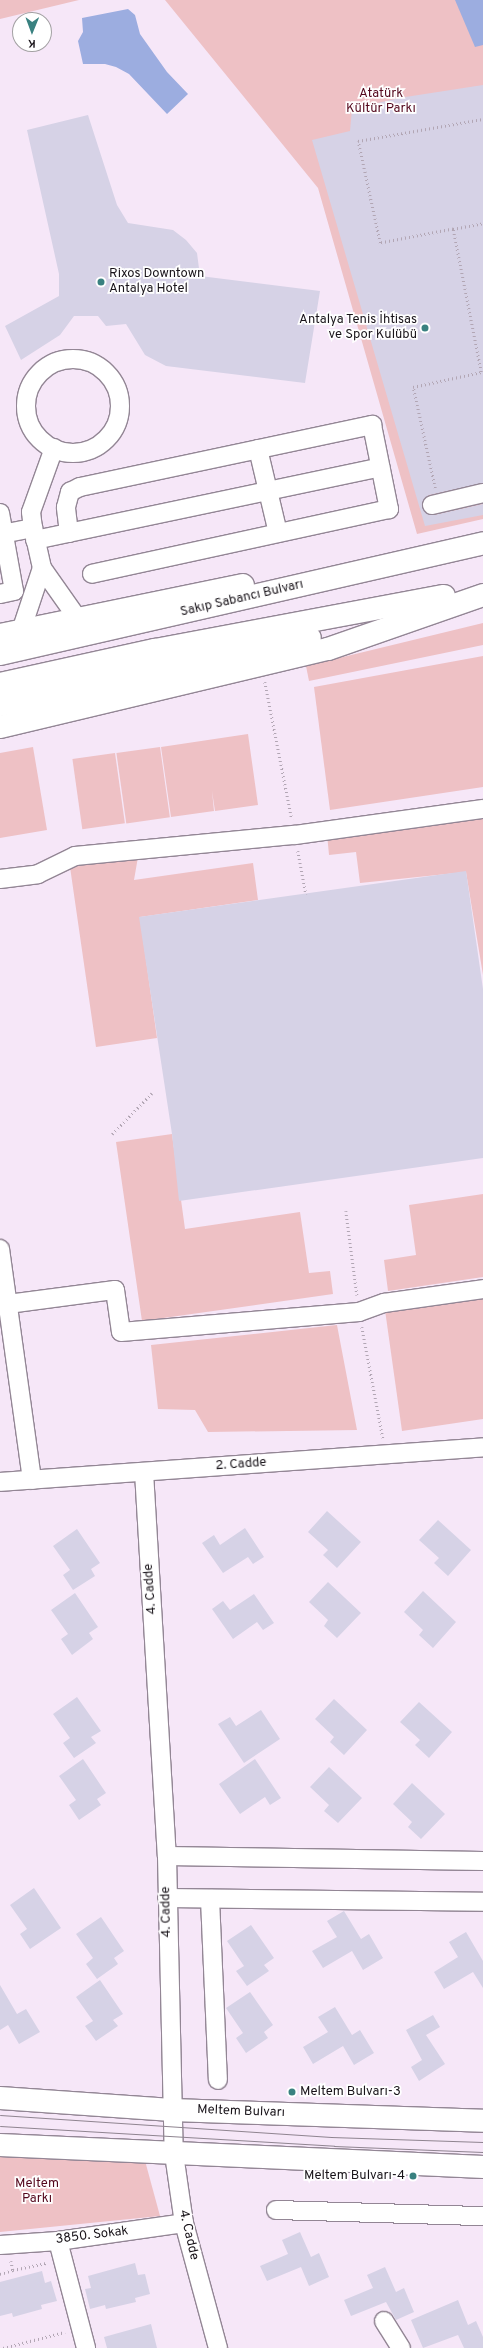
<!DOCTYPE html>
<meta charset="utf-8">
<style>
body{margin:0}
#map{position:relative;width:483px;height:2348px;overflow:hidden;background:#f6e7f8;font-family:Overpass,sans-serif}
div>[style]{position:absolute}
[style*='--x']{left:calc(var(--x)*1px);top:calc(var(--y)*1px);width:calc(var(--w)*1px);rotate:calc(var(--a)*1deg)}
.green>*{inset:0;background:#eec1c5;transform-origin:0 0}
.water>*{inset:0;background:#9cade0}
.building>*{inset:0;background:#d6d2e6}
.path>*{height:2.5px;margin-top:-1.25px;transform-origin:0;background:repeating-linear-gradient(90deg,#b2a6b4 0 1px,transparent 0 4px)}
.roads{filter:drop-shadow(1px 0 #938695) drop-shadow(-1px 0 #938695) drop-shadow(0 1px #938695) drop-shadow(0 -1px #938695)}
.minor>*{height:18px;margin:-9px;padding:0 9px;transform-origin:9px;border-radius:9px;background:#fff}
.minor>.ring{margin:-9px;padding:0;box-sizing:content-box;background:none;border:18px solid #fff;border-radius:50%}
.major>*{height:22px;margin:-11px;padding:0 11px;transform-origin:11px;border-radius:11px;background:#fff}
.tram>*{height:1px;margin:-0.5px;padding:0 0.5px;transform-origin:0.5px;border-radius:0.5px;background:#8f8490}
.dots>*{width:11px;height:11px;translate:-50% -50%;box-sizing:border-box;border:2px solid #fff;border-radius:50%}
span{translate:-50% -50%;white-space:nowrap;text-align:center;line-height:1.15;-webkit-text-stroke:3.5px #fff;paint-order:stroke}
.park-label{font-size:13px;color:#53071c}
.poi-label{font-size:13px;color:#181319}
.left{translate:0 -50%;text-align:left}
.right{translate:-100% -50%;text-align:right}
.street-label{font-size:13px;color:#181319}
.north{position:absolute;left:12px;top:12px;width:40px;height:40px;box-sizing:border-box;background:#fff;border:1px solid #a3a1a3;border-radius:50%;rotate:181deg;font-size:11px;font-weight:700;line-height:16px;text-align:center;color:#181319}
.north::after{content:'';display:block;margin:auto;width:14px;height:18px;background:#398180;clip-path:polygon(50% 0,100% 100%,50% 72%,0 100%)}
</style>
<div id="map">
<div class="green">
<i style="clip-path:polygon(0 0,79px 0,0 19px)"></i>
<i style="clip-path:polygon(165px 0,483px 0,483px 519px,417px 534px,318px 188px)"></i>
<i style="clip-path:polygon(483px 623px,483px 645px,309px 681px,306px 666px)"></i>
<i style="clip-path:polygon(483px 656px,483px 787px,330px 810px,314px 687px)"></i>
<i style="clip-path:polygon(248px 734px,258px 805px,215px 811px,212px 791px,214px 811px,171px 817px,161px 747px)"></i>
<i style="clip-path:polygon(33px 747px,47px 830px,0 838px,0 753px)"></i>
<i style="left:160px;top:747px;width:71px;height:44px;rotate:82deg"></i>
<i style="left:115px;top:753px;width:71px;height:43px;rotate:82deg"></i>
<i style="clip-path:polygon(483px 813px,483px 975px,466px 872px,360px 883px,356px 852px,329px 855px,327px 834px)"></i>
<i style="clip-path:polygon(138px 857px,134px 880px,253px 863px,258px 900px,140px 917px,157px 1038px,96px 1047px,70px 867px)"></i>
<i style="clip-path:polygon(172px 1134px,185px 1229px,300px 1212px,309px 1273px,330px 1271px,333px 1294px,142px 1321px,116px 1142px)"></i>
<i style="clip-path:polygon(483px 1194px,483px 1277px,388px 1291px,384px 1260px,416px 1255px,409px 1205px)"></i>
<i style="clip-path:polygon(483px 1289px,483px 1419px,402px 1431px,384px 1303px)"></i>
<i style="clip-path:polygon(337px 1325px,357px 1430px,208px 1432px,195px 1410px,158px 1409px,151px 1345px)"></i>
<i style="clip-path:polygon(0 2157px,144px 2157px,160px 2216px,0 2232px)"></i>
</div>
<div class="water">
<i style="clip-path:polygon(455px 0,483px 0,483px 45px,475px 47px)"></i>
<i style="clip-path:polygon(128px 9px,135px 15px,140px 34px,167px 72px,188px 94px,167px 114px,129px 74px,116px 67px,105px 64px,83px 64px,78px 41px,83px 32px,82px 18px)"></i>
</div>
<div class="building">
<i style="clip-path:polygon(483px 85px,483px 483px,429px 495px,425px 498px,422px 507px,425px 512px,434px 515px,483px 504px,483px 515px,425px 526px,312px 140px,350px 131px,352px 109px,399px 98px)"></i>
<i style="clip-path:polygon(88px 115px,117px 205px,128px 223px,173px 230px,186px 240px,197px 253px,200px 276px,320px 291px,305px 383px,166px 366px,145px 355px,126px 324px,106px 326px,98px 316px,74px 316px,60px 335px,21px 360px,5px 326px,59px 296px,59px 274px,27px 130px)"></i>
<i style="clip-path:polygon(466px 871px,483px 989px,483px 1158px,179px 1201px,172px 1134px,139px 917px)"></i>
<i style="clip-path:polygon(327px 1511px,361px 1542px,337px 1568px,323px 1555px,328px 1550px,308px 1532px)"></i>
<i style="clip-path:polygon(438px 1520px,471px 1550px,448px 1576px,434px 1563px,439px 1558px,419px 1540px)"></i>
<i style="clip-path:polygon(245px 1528px,264px 1557px,253px 1564px,248px 1557px,223px 1573px,202px 1543px,214px 1535px,220px 1545px)"></i>
<i style="clip-path:polygon(77px 1529px,100px 1563px,91px 1569px,95px 1576px,73px 1590px,63px 1575px,70px 1570px,53px 1546px)"></i>
<i style="clip-path:polygon(328px 1582px,361px 1613px,337px 1638px,324px 1626px,328px 1620px,309px 1602px)"></i>
<i style="clip-path:polygon(423px 1591px,456px 1622px,433px 1648px,419px 1635px,423px 1630px,404px 1612px)"></i>
<i style="clip-path:polygon(75px 1593px,98px 1627px,89px 1633px,93px 1639px,72px 1655px,61px 1639px,68px 1634px,51px 1610px)"></i>
<i style="clip-path:polygon(254px 1594px,274px 1623px,263px 1630px,257px 1622px,233px 1639px,212px 1609px,223px 1601px,230px 1610px)"></i>
<i style="clip-path:polygon(77px 1697px,101px 1731px,91px 1737px,96px 1743px,74px 1758px,63px 1743px,70px 1738px,53px 1714px)"></i>
<i style="clip-path:polygon(334px 1699px,367px 1730px,344px 1755px,330px 1742px,334px 1737px,315px 1719px)"></i>
<i style="clip-path:polygon(419px 1702px,452px 1732px,429px 1758px,415px 1745px,420px 1740px,400px 1722px)"></i>
<i style="clip-path:polygon(261px 1710px,280px 1739px,244px 1763px,218px 1724px,230px 1717px,236px 1726px)"></i>
<i style="clip-path:polygon(83px 1759px,106px 1793px,97px 1799px,101px 1805px,79px 1820px,69px 1805px,76px 1800px,59px 1776px)"></i>
<i style="clip-path:polygon(255px 1759px,281px 1798px,270px 1805px,265px 1797px,240px 1814px,219px 1784px)"></i>
<i style="clip-path:polygon(329px 1767px,362px 1798px,338px 1823px,324px 1811px,329px 1805px,310px 1787px)"></i>
<i style="clip-path:polygon(412px 1783px,445px 1814px,421px 1839px,408px 1827px,412px 1822px,393px 1804px)"></i>
<i style="clip-path:polygon(34px 1888px,61px 1928px,30px 1949px,20px 1934px,27px 1929px,10px 1905px)"></i>
<i style="clip-path:polygon(344px 1911px,361px 1939px,369px 1934px,383px 1958px,363px 1970px,352px 1951px,323px 1968px,312px 1951px,337px 1937px,327px 1921px)"></i>
<i style="clip-path:polygon(101px 1917px,124px 1951px,114px 1958px,118px 1964px,97px 1979px,86px 1964px,93px 1958px,76px 1934px)"></i>
<i style="clip-path:polygon(251px 1925px,274px 1958px,264px 1965px,269px 1971px,247px 1986px,236px 1971px,244px 1966px,227px 1941px)"></i>
<i style="clip-path:polygon(466px 1932px,483px 1961px,483px 1988px,473px 1972px,444px 1989px,434px 1972px,458px 1957px,449px 1942px)"></i>
<i style="clip-path:polygon(100px 1980px,123px 2014px,113px 2020px,118px 2026px,96px 2041px,85px 2026px,93px 2021px,76px 1997px)"></i>
<i style="clip-path:polygon(0 1985px,17px 2014px,26px 2009px,40px 2032px,19px 2044px,8px 2025px,0 2030px)"></i>
<i style="clip-path:polygon(250px 1992px,273px 2025px,264px 2032px,268px 2038px,246px 2053px,236px 2038px,243px 2033px,226px 2008px)"></i>
<i style="clip-path:polygon(335px 2007px,352px 2035px,360px 2030px,374px 2053px,354px 2065px,343px 2046px,313px 2064px,303px 2047px,328px 2032px,318px 2017px)"></i>
<i style="clip-path:polygon(433px 2015px,440px 2027px,426px 2035px,445px 2064px,419px 2081px,411px 2067px,422px 2060px,406px 2030px)"></i>
<i style="clip-path:polygon(300px 2232px,311px 2257px,319px 2253px,329px 2277px,309px 2286px,301px 2267px,267px 2281px,260px 2266px,288px 2254px,282px 2240px)"></i>
<i style="clip-path:polygon(135px 2263px,138px 2275px,145px 2274px,150px 2294px,135px 2298px,136px 2302px,106px 2309px,105px 2305px,90px 2309px,85px 2289px,91px 2288px,88px 2276px)"></i>
<i style="clip-path:polygon(385px 2267px,396px 2292px,404px 2288px,414px 2312px,396px 2320px,386px 2302px,351px 2316px,344px 2300px,373px 2288px,367px 2275px)"></i>
<i style="clip-path:polygon(42px 2271px,45px 2283px,51px 2281px,57px 2301px,41px 2305px,42px 2309px,13px 2317px,12px 2313px,0 2316px,0 2282px)"></i>
<i style="clip-path:polygon(458px 2300px,468px 2325px,476px 2321px,483px 2337px,483px 2348px,464px 2348px,458px 2335px,423px 2348px,411px 2320px)"></i>
<i style="clip-path:polygon(151px 2324px,157px 2348px,107px 2348px,104px 2337px)"></i>
</div>
<div class="path">
<i style="--x:453;--y:229;--w:74;--a:169.1"></i>
<i style="--x:380;--y:243;--w:104;--a:-102.2"></i>
<i style="--x:358;--y:141;--w:127;--a:-10"></i>
<i style="--x:435;--y:488;--w:103;--a:-102.3"></i>
<i style="--x:413;--y:387;--w:70;--a:-12.4"></i>
<i style="--x:481;--y:372;--w:146;--a:-101.1"></i>
<i style="--x:453;--y:229;--w:31;--a:-11"></i>
<i style="--x:265;--y:682;--w:140;--a:78.9"></i>
<i style="--x:298;--y:851;--w:44;--a:79.5"></i>
<i style="--x:112;--y:1134;--w:57;--a:-45.7"></i>
<i style="--x:346;--y:1211;--w:85;--a:82.5"></i>
<i style="--x:362;--y:1327;--w:113;--a:79.3"></i>
<i style="--x:11;--y:2261;--w:9;--a:77"></i>
<i style="--x:13;--y:2270;--w:34;--a:-12"></i>
<i style="--x:0;--y:2274;--w:14;--a:-17"></i>
<i style="--x:3;--y:2348;--w:64;--a:-14.5"></i>
</div>
<div class="roads">
<div class="minor">
<i class="ring" style="left:26px;top:359px;width:76px;height:76px"></i>
<i style="--x:54;--y:448;--w:68;--a:109.8"></i>
<i style="--x:31;--y:512;--w:16;--a:83"></i>
<i style="--x:33;--y:528;--w:41;--a:77.3"></i>
<i style="--x:42;--y:568;--w:62;--a:54.8"></i>
<i style="--x:258;--y:449;--w:86;--a:76.6"></i>
<i style="--x:432;--y:505;--w:52;--a:-13.2"></i>
<i style="--x:0;--y:513;--w:79;--a:79.8"></i>
<i style="--x:14;--y:591;--w:14;--a:168"></i>
<i style="--x:69;--y:533;--w:26;--a:-97"></i>
<i style="--x:66;--y:507;--w:16;--a:-75"></i>
<i style="--x:70;--y:492;--w:11;--a:-27"></i>
<i style="--x:80;--y:487;--w:299;--a:-12"></i>
<i style="--x:372;--y:425;--w:86;--a:78.6"></i>
<i style="--x:389;--y:509;--w:304;--a:167.7"></i>
<i style="--x:2;--y:534;--w:32;--a:-11"></i>
<i style="--x:35;--y:540;--w:353;--a:-11.9"></i>
<i style="--x:21;--y:631;--w:66;--a:-71.6"></i>
<i style="--x:0;--y:879;--w:38;--a:-7"></i>
<i style="--x:38;--y:874;--w:41;--a:-25.9"></i>
<i style="--x:75;--y:856;--w:221;--a:-5.5"></i>
<i style="--x:295;--y:835;--w:190;--a:-7.9"></i>
<i style="--x:0;--y:1249;--w:233;--a:82.1"></i>
<i style="--x:8;--y:1304;--w:108;--a:-7.5"></i>
<i style="--x:115;--y:1290;--w:42;--a:81.9"></i>
<i style="--x:121;--y:1332;--w:239;--a:-4.8"></i>
<i style="--x:359;--y:1312;--w:27;--a:-20"></i>
<i style="--x:384;--y:1303;--w:100;--a:-8"></i>
<i style="--x:144;--y:1472;--w:385;--a:86.6"></i>
<i style="--x:167;--y:1856;--w:298;--a:88.7"></i>
<i style="--x:174;--y:2154;--w:70;--a:81.8"></i>
<i style="--x:184;--y:2223;--w:130;--a:74.8"></i>
<i style="--x:0;--y:1482;--w:484;--a:-4.1"></i>
<i style="--x:167;--y:1856;--w:316;--a:0.9"></i>
<i style="--x:167;--y:1898;--w:316;--a:0.7"></i>
<i style="--x:210;--y:1899;--w:181;--a:87.5"></i>
<i style="--x:276;--y:2210;--w:207;--a:1.7"></i>
<i style="--x:58;--y:2241;--w:111;--a:75.3"></i>
<i style="--x:0;--y:2245;--w:58;--a:-3.9"></i>
<i style="--x:58;--y:2241;--w:127;--a:-8.1"></i>
<i style="--x:384;--y:2321;--w:32;--a:58"></i>
</div>
<div class="major">
<i style="--x:0;--y:635;--w:248;--a:-11.6"></i>
<i style="--x:0;--y:654;--w:496;--a:-12.9"></i>
<i style="--x:0;--y:684;--w:159;--a:-12.4"></i>
<i style="--x:155;--y:650;--w:294;--a:-10.6"></i>
<i style="--x:0;--y:705;--w:317;--a:-12.2"></i>
<i style="--x:0;--y:727;--w:337;--a:-13.4"></i>
<i style="--x:328;--y:649;--w:164;--a:-19.2"></i>
<i style="--x:0;--y:2098;--w:172;--a:4"></i>
<i style="--x:172;--y:2110;--w:311;--a:2"></i>
<i style="--x:0;--y:2145;--w:484;--a:2.6"></i>
</div>
</div>
<div class="tram">
<i style="--x:0;--y:2115;--w:332;--a:3.8"></i>
<i style="--x:331;--y:2137;--w:152;--a:1.9"></i>
<i style="--x:0;--y:2126;--w:335;--a:3.4"></i>
<i style="--x:334;--y:2146;--w:149;--a:2.3"></i>
</div>
<div class="dots">
<i style="left:101px;top:282px;background:#398180"></i>
<i style="left:425px;top:328px;background:#398180"></i>
<i style="left:292px;top:2092px;background:#398180"></i>
<i style="left:413px;top:2176px;background:#398180"></i>
</div>
<div class="park-label">
<span style="left:381px;top:102px">Atatürk<br>Kültür Parkı</span>
<span style="left:37px;top:2192px">Meltem<br>Parkı</span>
</div>
<div class="poi-label">
<span class="left" style="left:109px;top:282px">Rixos Downtown<br>Antalya Hotel</span>
<span class="right" style="left:417px;top:328px">Antalya Tenis İhtisas<br>ve Spor Kulübü</span>
<span class="left" style="left:300px;top:2092px">Meltem Bulvarı-3</span>
<span class="right" style="left:405px;top:2176px">Meltem Bulvarı-4</span>
</div>
<div class="street-label">
<span style="left:242px;top:599px;rotate:-13deg">Sakıp Sabancı Bulvarı</span>
<span style="left:241px;top:1465px;rotate:-4deg">2. Cadde</span>
<span style="left:151px;top:1589px;rotate:-94deg">4. Cadde</span>
<span style="left:167px;top:1912px;rotate:-91deg">4. Cadde</span>
<span style="left:241px;top:2112px;rotate:2deg">Meltem Bulvarı</span>
<span style="left:188px;top:2235px;rotate:77deg">4. Cadde</span>
<span style="left:92px;top:2236px;rotate:-7deg">3850. Sokak</span>
</div>
<div class="north">K</div>
</div>
